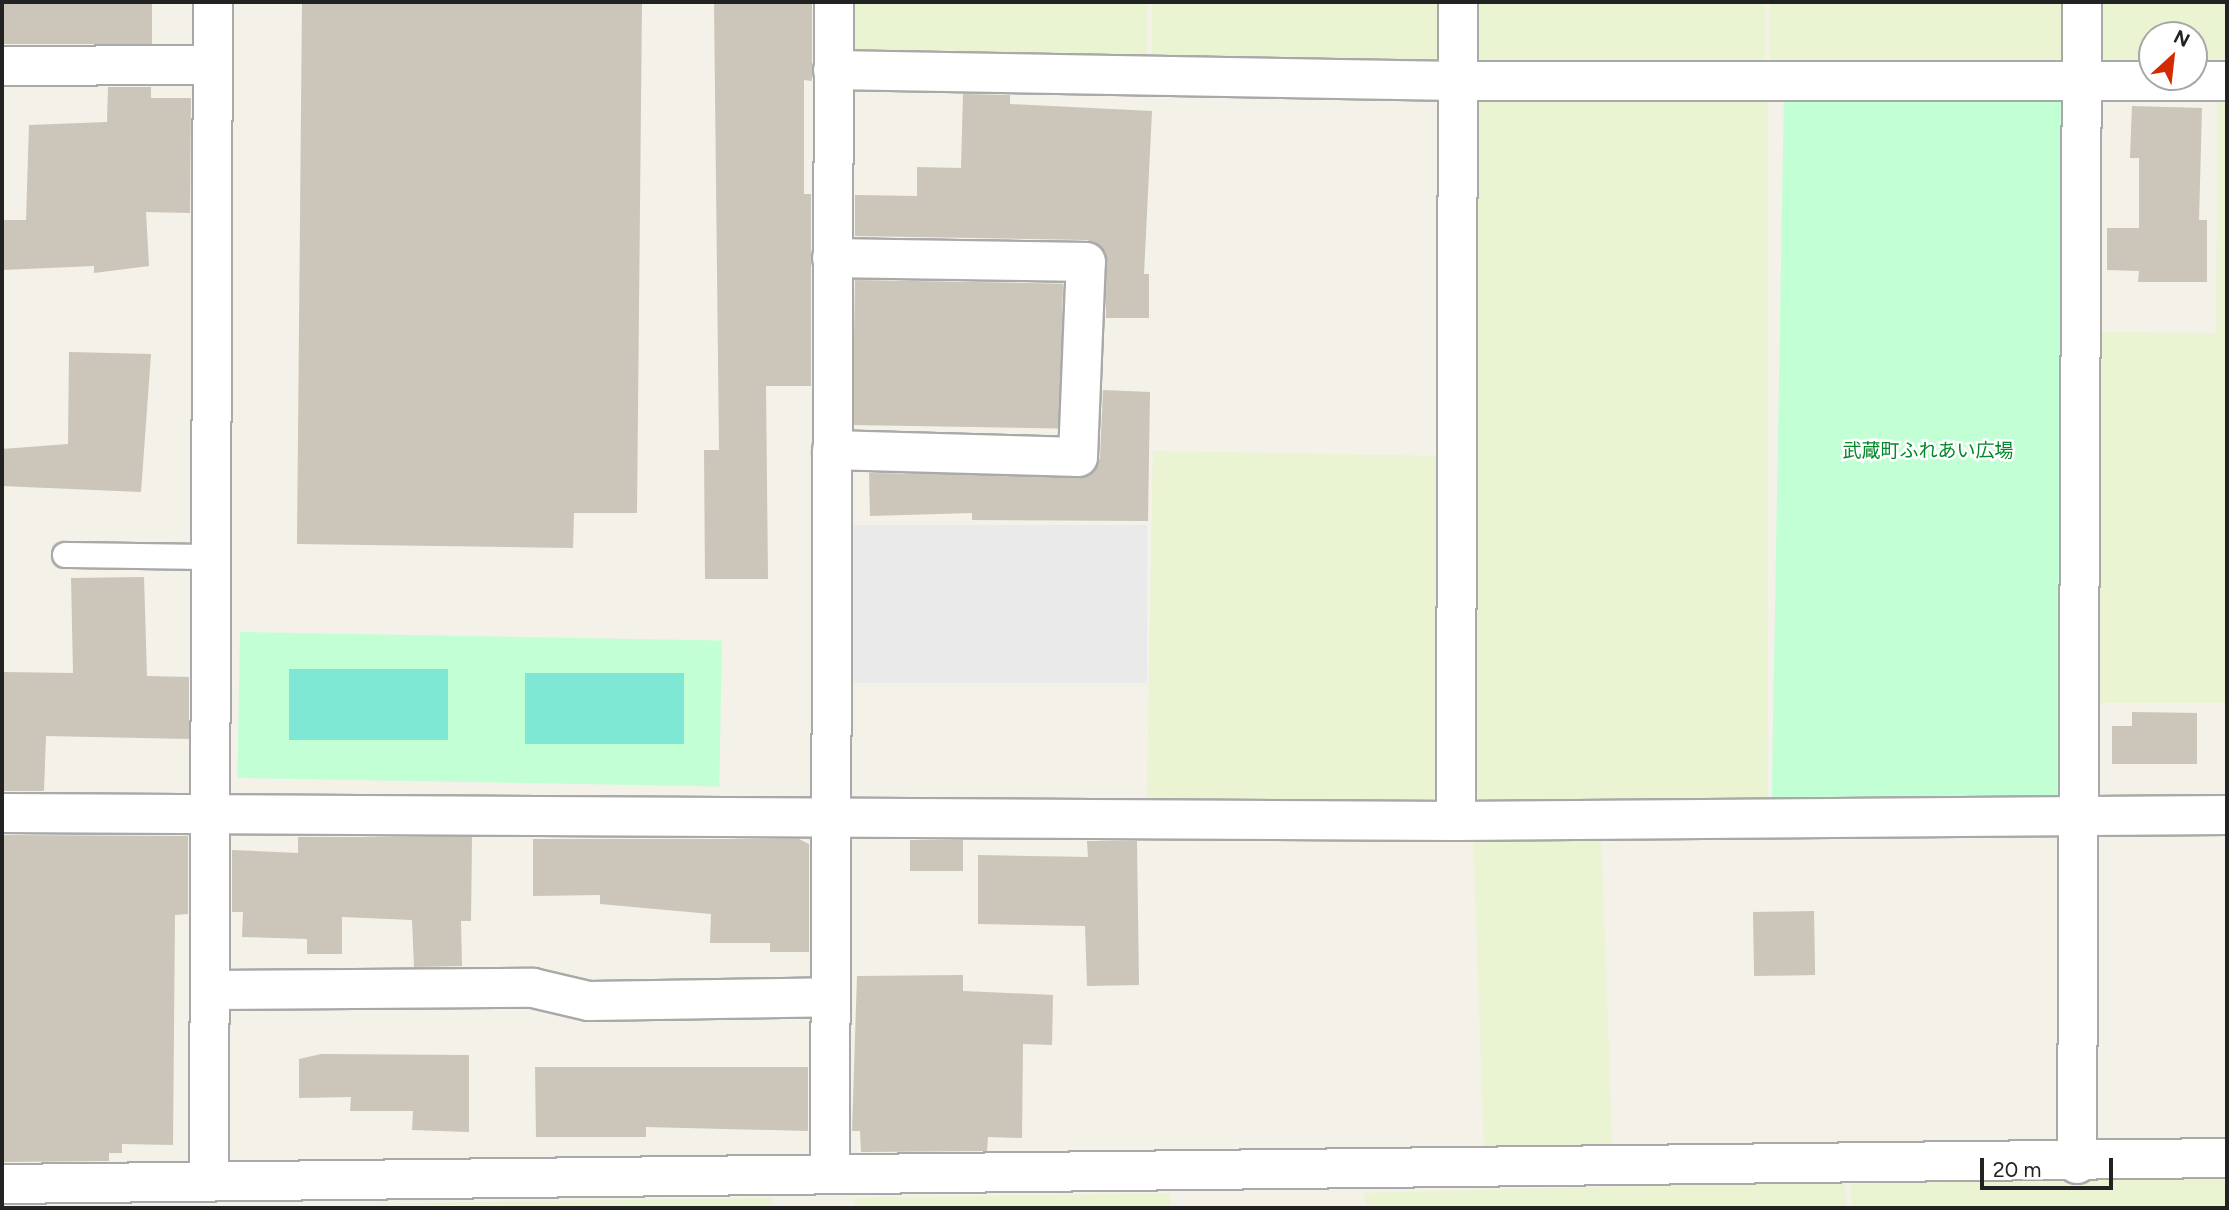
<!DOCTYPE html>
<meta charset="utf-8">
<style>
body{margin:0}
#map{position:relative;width:2229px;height:1210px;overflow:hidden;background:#f3f1e8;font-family:Figtree,"Noto Sans JP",sans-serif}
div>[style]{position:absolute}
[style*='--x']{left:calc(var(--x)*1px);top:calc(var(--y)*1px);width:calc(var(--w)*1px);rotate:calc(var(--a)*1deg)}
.farmland>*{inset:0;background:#eaf3d2;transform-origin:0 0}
.park>*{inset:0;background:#c3ffd4;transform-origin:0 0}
.pitch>*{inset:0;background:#7fe8d5;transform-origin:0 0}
.parking>*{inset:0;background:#eaeaea;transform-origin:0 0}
.building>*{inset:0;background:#cbc5ba;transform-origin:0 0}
.roads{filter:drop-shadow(2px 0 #a9a9a9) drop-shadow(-2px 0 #a9a9a9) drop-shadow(0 2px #a9a9a9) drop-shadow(0 -2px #a9a9a9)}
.lane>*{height:24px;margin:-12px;padding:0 12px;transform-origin:12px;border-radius:12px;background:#fff}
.street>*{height:38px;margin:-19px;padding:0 19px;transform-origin:19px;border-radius:19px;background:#fff}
span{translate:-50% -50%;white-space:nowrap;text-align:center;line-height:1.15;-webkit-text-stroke:5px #fff;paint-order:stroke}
.park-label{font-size:19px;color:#028928}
.frame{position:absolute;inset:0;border:4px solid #222;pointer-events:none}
.north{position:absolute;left:2138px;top:21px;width:70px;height:70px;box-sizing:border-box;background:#fff;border:2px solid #a7a7a7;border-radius:50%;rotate:27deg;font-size:19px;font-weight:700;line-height:28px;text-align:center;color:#222}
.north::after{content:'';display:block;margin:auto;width:24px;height:32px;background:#d42a00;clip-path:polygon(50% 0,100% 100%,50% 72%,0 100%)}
.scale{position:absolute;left:1980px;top:1158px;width:133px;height:32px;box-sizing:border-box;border:4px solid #222;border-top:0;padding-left:9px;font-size:21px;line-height:24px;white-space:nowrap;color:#222;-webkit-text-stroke:5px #fff;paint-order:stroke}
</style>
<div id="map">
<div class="farmland">
<i style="left:852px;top:2px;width:295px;height:54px"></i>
<i style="left:1152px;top:2px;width:296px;height:59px"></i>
<i style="left:1471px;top:2px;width:294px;height:63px"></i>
<i style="left:1770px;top:2px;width:297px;height:65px"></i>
<i style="clip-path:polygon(2087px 2px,2227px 2px,2227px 67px,2194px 67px,2194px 35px,2152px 35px,2152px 66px,2087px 66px)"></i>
<i style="clip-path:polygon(2218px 90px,2227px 90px,2227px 703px,2086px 703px,2085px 332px,2216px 333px)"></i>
<i style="left:1470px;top:92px;width:298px;height:716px"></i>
<i style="left:1153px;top:451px;width:292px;height:353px;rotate:1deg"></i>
<i style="left:1601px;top:830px;width:317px;height:128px;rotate:88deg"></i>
<i style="clip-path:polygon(2227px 1177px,2227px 1208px,1852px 1208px,1850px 1184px)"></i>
<i style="clip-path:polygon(1845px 1181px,1847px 1208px,1366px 1208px,1364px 1193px)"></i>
<i style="clip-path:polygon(1170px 1193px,1171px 1208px,855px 1208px,854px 1198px)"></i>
<i style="clip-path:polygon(772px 1198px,773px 1208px,349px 1204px)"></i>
<i style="clip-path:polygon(171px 1205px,337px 1208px,2px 1208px,2px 1207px)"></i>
</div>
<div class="park">
<i style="left:1784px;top:92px;width:289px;height:715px;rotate:1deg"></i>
<i style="left:240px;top:632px;width:482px;height:146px;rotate:1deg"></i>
</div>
<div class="pitch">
<i style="left:289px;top:669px;width:159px;height:71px"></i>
<i style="left:525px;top:673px;width:159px;height:71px"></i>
</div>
<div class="parking">
<i style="left:853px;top:525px;width:294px;height:158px"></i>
</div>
<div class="building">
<i style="left:2px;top:2px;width:150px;height:42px"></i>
<i style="clip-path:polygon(302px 2px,642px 2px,637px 513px,574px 513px,573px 548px,297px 544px)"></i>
<i style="clip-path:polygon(714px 2px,812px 2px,812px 81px,804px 80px,804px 194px,811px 194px,811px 386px,766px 386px,768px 579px,705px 579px,704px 450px,719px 450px)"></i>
<i style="clip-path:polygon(108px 87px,151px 87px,151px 98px,191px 98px,190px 213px,146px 212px,149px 266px,94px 273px,94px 266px,2px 270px,2px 220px,26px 220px,29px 125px,107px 122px)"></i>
<i style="clip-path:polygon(963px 94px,1010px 95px,1010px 104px,1152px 111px,1144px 274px,1149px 274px,1149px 318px,1106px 318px,1106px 252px,1087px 240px,855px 236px,855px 195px,917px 196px,917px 167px,961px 168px)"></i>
<i style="clip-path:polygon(2132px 106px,2202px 108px,2199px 220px,2207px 220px,2207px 282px,2138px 282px,2139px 271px,2107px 270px,2107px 228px,2139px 228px,2139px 158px,2130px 158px)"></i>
<i style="left:855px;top:280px;width:208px;height:145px;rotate:1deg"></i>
<i style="clip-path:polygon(69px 352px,151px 354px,141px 492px,2px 486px,2px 449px,68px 444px)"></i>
<i style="clip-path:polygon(1103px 390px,1150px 392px,1148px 521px,972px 520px,972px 513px,870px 516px,869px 473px,1089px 476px,1100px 458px)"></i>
<i style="clip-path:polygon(144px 577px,147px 676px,189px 677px,189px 739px,46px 736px,44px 791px,2px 791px,3px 672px,73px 673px,71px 578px)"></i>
<i style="clip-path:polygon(2132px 712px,2197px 713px,2197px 764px,2112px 764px,2112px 726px,2132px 726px)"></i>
<i style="clip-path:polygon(2px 835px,188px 836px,188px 914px,175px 915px,173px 1145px,122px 1144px,122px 1153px,109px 1153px,109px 1161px,2px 1162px)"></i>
<i style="clip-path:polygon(298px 837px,472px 837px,471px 921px,461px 921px,462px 966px,414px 967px,412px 920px,342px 917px,342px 954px,307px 954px,307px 939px,242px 937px,243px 912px,232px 912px,232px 850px,298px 853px)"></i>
<i style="clip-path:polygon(533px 839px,799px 839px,809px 844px,809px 952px,770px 952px,770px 943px,710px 943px,711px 914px,600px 904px,600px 895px,533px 896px)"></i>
<i style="left:910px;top:840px;width:53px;height:31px"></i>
<i style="clip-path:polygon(1087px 841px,1137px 841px,1139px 985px,1087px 986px,1085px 926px,978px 924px,978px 855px,1088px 857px)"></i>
<i style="left:1814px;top:911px;width:64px;height:61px;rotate:89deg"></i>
<i style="clip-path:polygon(963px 975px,963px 991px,1053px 995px,1052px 1045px,1023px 1044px,1022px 1138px,988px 1137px,987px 1151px,861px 1152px,860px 1131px,852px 1131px,857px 976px)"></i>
<i style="clip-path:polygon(321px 1054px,469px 1055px,469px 1132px,412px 1130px,413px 1111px,350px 1111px,351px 1097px,299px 1098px,299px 1059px)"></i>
<i style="clip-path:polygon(535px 1067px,808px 1067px,808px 1131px,646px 1127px,646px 1137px,536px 1137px)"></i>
</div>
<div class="roads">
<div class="lane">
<i style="--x:65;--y:555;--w:146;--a:0.8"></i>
</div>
<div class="street">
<i style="--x:2;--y:66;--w:211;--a:-0.3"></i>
<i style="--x:833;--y:70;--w:625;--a:1.01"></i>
<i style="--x:1458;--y:81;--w:769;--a:0"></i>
<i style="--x:832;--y:450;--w:246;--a:1.6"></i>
<i style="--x:1078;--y:457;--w:195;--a:-87.7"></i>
<i style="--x:1086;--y:262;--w:254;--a:-179.1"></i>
<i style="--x:2;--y:813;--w:1454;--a:0.32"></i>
<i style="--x:1456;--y:821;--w:771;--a:-0.45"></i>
<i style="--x:1456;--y:821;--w:819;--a:-89.86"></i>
<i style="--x:212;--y:990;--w:321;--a:-0.4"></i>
<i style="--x:533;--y:988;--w:57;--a:13.1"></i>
<i style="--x:589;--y:1001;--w:242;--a:-0.9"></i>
<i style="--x:2077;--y:1164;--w:1162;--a:-89.75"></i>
<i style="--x:830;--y:1173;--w:1171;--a:-89.8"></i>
<i style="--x:209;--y:1181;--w:1179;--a:-89.81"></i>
<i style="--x:2;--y:1184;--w:2225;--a:-0.67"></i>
</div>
</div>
<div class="park-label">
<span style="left:1928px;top:451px">武蔵町ふれあい広場</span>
</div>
<div class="frame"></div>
<div class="north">N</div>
<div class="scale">20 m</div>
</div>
